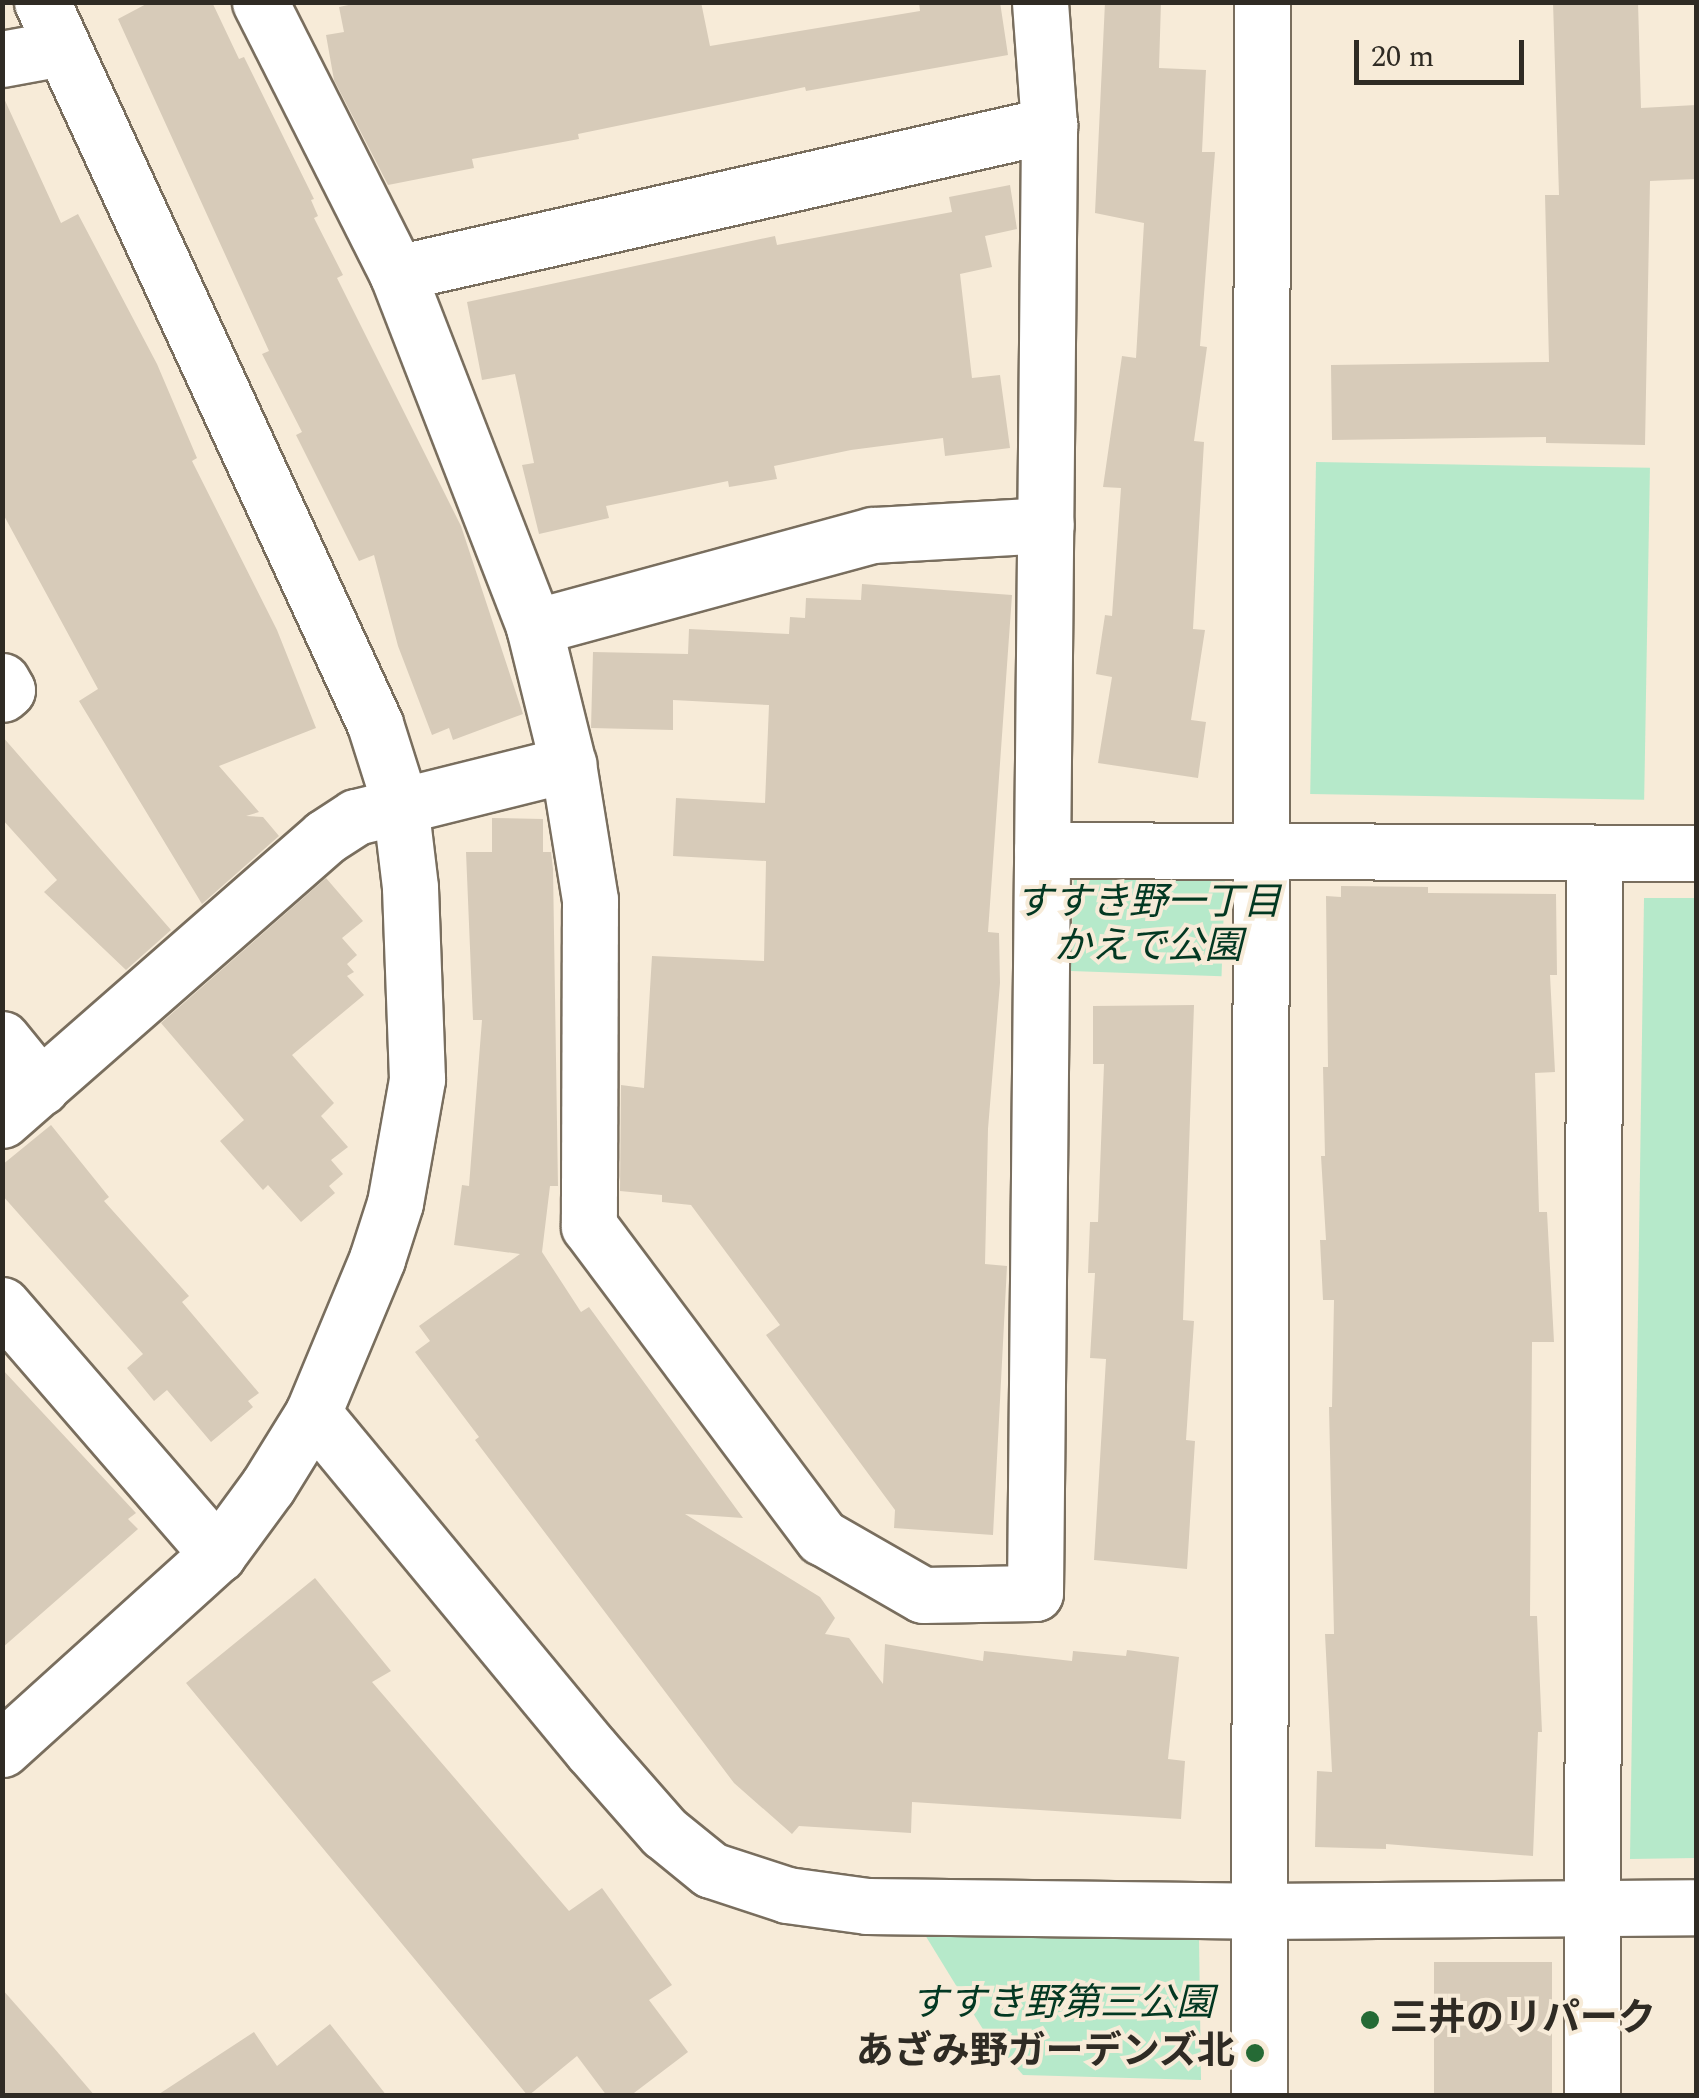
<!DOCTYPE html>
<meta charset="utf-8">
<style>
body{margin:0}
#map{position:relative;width:1699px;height:2098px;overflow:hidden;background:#f7ebd8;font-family:Spectral,"Noto Sans JP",serif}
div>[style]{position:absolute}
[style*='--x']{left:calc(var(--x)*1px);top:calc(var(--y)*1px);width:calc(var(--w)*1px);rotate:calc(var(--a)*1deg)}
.green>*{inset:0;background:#b6e9ca;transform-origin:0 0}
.building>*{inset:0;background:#d7cbb9;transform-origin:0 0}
.roads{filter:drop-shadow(2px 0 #796e5e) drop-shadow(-2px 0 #796e5e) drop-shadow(0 2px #796e5e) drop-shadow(0 -2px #796e5e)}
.minor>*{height:55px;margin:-27.5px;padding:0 27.5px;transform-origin:27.5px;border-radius:27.5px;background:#fff}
.dots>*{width:28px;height:28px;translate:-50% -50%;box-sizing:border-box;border:5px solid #f7ebd8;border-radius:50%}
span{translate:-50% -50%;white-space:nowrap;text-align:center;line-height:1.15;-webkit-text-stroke:8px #f7ebd8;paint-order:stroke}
.park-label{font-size:38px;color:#033822;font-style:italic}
.poi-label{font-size:38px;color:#2f2b24;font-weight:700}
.left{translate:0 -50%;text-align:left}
.right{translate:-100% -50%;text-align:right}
.frame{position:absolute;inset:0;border:5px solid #2f2b24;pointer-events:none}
.scale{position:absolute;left:1354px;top:40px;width:170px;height:45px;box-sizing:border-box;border:5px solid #2f2b24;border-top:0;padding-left:12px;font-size:30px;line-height:35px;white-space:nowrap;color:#2f2b24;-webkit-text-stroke:8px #f7ebd8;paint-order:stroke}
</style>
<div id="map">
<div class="green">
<i style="left:1316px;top:462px;width:334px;height:332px;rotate:1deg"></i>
<i style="left:1074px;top:874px;width:151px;height:97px;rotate:2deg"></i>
<i style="clip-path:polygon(1644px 898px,1696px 898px,1696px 1858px,1630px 1859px)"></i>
<i style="clip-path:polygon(922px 1930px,1199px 1937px,1201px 2080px,1023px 2075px,984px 2031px)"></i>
</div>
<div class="building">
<i style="clip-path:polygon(150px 2px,212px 2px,239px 59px,244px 57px,314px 199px,311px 200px,318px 216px,314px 218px,343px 275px,337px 278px,461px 526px,523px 714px,453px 740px,449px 728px,432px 735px,398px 646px,374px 555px,359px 561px,296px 435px,302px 432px,262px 354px,269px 351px,118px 19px)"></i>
<i style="clip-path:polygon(363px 2px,701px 2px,710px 46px,920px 11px,919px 2px,1000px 2px,1008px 55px,806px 91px,805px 87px,578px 134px,579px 139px,472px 159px,474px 168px,388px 185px,334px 80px,326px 35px,344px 32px,339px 7px)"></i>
<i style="clip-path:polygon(1105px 2px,1161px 2px,1159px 68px,1206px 70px,1202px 152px,1215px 152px,1200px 346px,1207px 347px,1194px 441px,1204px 442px,1193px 629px,1205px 630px,1191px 720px,1206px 722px,1198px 778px,1098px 763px,1112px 677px,1096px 674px,1105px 615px,1112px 616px,1121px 488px,1103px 487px,1122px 356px,1136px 358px,1144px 223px,1095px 213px)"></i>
<i style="clip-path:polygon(1553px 2px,1638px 2px,1641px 108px,1696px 105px,1696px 179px,1650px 181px,1645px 445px,1546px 443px,1546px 437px,1332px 440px,1331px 365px,1549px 362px,1545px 195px,1559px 195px)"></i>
<i style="clip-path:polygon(2px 94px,61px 223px,78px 214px,157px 364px,197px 458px,192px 461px,277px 630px,316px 728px,219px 766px,259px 812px,246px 816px,263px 817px,279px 836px,202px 904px,79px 701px,98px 689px,2px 512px)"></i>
<i style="clip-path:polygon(1010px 185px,1017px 229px,985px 236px,992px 267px,960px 274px,972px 378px,1000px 375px,1010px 448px,945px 456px,943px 438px,851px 450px,774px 466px,777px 479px,729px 487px,728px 481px,606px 506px,609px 518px,539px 534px,522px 465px,534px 463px,515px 374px,482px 380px,467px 302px,775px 236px,777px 245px,952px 212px,949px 197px)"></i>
<i style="clip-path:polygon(862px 584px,1012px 595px,988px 932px,999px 933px,1000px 983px,988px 1129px,985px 1264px,1007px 1266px,993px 1535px,894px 1528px,895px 1510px,766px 1335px,780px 1325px,691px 1205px,662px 1202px,662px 1195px,620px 1191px,621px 1085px,644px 1088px,652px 956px,764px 961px,766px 861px,673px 856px,676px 798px,765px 803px,769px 705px,673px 700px,673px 730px,591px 728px,593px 652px,688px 654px,689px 629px,789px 634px,790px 617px,805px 618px,806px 598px,861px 600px)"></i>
<i style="clip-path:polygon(2px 736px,171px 930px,126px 970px,44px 892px,57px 880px,2px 819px)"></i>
<i style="clip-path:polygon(492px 818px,543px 819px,543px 852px,551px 852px,553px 869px,558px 1186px,550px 1186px,542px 1252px,581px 1312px,589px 1307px,743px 1518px,685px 1514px,820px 1597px,835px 1618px,825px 1634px,849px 1638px,883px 1684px,885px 1644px,983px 1661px,984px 1651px,1072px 1661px,1073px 1651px,1126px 1656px,1127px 1650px,1179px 1657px,1168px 1759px,1185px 1761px,1181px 1819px,912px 1802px,911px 1833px,799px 1826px,792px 1834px,734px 1783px,475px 1440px,479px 1437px,415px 1352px,430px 1341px,419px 1326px,520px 1254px,454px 1245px,462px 1185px,469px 1186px,482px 1020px,473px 1020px,466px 852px,492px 852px)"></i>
<i style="clip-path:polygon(326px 878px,363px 921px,342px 938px,357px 955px,347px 964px,354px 972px,347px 976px,364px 995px,292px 1055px,334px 1103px,321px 1116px,348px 1147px,331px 1160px,343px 1174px,329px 1186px,335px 1193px,301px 1222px,268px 1185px,263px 1190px,220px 1141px,244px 1120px,161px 1023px)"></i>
<i style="clip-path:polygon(1341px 886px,1428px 887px,1428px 893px,1556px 894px,1557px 975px,1550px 975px,1555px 1072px,1535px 1073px,1539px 1212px,1547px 1212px,1554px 1342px,1532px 1342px,1530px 1616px,1537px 1616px,1542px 1732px,1538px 1732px,1533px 1856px,1386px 1844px,1386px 1849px,1315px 1847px,1317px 1771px,1332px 1772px,1325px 1634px,1334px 1634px,1329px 1407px,1332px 1407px,1334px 1300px,1323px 1300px,1320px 1240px,1326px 1240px,1321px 1156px,1325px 1156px,1323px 1067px,1328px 1067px,1326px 896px,1341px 897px)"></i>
<i style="clip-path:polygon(1194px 1005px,1183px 1320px,1194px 1321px,1186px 1440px,1195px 1441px,1187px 1569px,1094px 1560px,1106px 1359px,1090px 1358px,1095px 1273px,1088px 1273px,1090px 1222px,1098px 1222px,1104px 1064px,1093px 1064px,1093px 1006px)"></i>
<i style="clip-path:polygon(51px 1125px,109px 1197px,104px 1201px,189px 1296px,182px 1302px,259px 1393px,248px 1401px,253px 1407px,211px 1442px,167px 1390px,154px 1401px,127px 1368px,143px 1354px,2px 1195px,2px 1165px)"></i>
<i style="clip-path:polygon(2px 1369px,136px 1513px,128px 1519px,138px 1529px,2px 1648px)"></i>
<i style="clip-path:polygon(315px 1578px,391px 1671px,372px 1682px,569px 1911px,602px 1888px,672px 1985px,649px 2000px,688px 2052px,630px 2096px,607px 2096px,577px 2056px,528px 2096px,186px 1683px)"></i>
<i style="left:1434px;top:1962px;width:118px;height:134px"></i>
<i style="clip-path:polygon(2px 1989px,54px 2048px,95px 2096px,2px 2096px)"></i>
<i style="clip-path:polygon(330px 2024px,387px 2096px,156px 2096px,254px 2032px,277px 2066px)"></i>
</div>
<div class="roads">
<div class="minor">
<i style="--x:260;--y:2;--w:304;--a:63.2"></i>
<i style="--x:397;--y:273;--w:380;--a:68.8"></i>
<i style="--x:534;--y:627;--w:141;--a:76.1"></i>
<i style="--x:568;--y:764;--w:138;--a:80.8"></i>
<i style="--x:590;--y:900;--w:326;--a:90.2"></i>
<i style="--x:589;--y:1226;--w:389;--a:53.2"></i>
<i style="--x:822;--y:1537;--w:116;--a:29.9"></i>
<i style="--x:923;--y:1595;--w:112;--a:-1"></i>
<i style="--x:1035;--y:1593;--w:1468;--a:-89.45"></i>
<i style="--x:1049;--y:125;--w:123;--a:-94.2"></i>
<i style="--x:2;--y:59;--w:61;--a:-10.4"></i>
<i style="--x:397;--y:273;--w:669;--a:-12.79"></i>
<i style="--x:534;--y:627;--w:351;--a:-15.2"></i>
<i style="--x:873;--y:535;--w:173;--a:-3.3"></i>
<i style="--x:2;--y:681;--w:10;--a:61"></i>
<i style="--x:7;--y:690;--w:6;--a:141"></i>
<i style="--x:1042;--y:850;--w:654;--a:0.26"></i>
<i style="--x:2;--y:1039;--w:62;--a:50.9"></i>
<i style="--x:2;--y:1120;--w:429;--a:-41.2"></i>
<i style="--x:325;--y:837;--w:37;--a:-33"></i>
<i style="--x:356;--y:817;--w:219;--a:-14"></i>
<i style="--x:2;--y:1305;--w:330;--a:49.1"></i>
<i style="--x:313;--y:1413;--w:436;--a:50.4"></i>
<i style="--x:591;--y:1749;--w:111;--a:48.7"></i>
<i style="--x:664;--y:1832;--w:60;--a:39"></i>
<i style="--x:711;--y:1870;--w:80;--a:18.2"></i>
<i style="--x:787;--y:1895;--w:81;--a:7.8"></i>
<i style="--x:867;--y:1906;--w:392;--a:0.7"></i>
<i style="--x:1259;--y:1911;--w:437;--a:-0.5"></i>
<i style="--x:2;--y:1749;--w:291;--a:-42.1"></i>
<i style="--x:218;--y:1554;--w:84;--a:-53.7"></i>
<i style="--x:268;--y:1486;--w:86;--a:-58.3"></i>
<i style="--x:313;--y:1413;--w:167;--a:-67.4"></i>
<i style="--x:377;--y:1259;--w:59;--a:-72.2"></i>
<i style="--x:395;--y:1203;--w:126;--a:-79.9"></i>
<i style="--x:417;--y:1079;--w:192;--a:-92.1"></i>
<i style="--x:410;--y:887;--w:85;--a:-96.8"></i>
<i style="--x:400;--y:803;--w:83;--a:-107.6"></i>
<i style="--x:375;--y:724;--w:795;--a:-114.76"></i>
<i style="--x:1259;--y:2096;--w:2094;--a:-89.92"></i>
<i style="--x:1592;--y:2096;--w:1242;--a:-89.91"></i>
</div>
</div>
<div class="dots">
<i style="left:1370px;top:2020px;background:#256a35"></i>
<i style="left:1255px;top:2053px;background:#256a35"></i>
</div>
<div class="park-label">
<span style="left:1148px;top:926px">すすき野一丁目<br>かえで公園</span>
<span style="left:1062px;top:2005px">すすき野第三公園</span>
</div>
<div class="poi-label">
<span class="left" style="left:1390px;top:2020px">三井のリパーク</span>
<span class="right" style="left:1235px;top:2053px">あざみ野ガーデンズ北</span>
</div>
<div class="frame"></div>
<div class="scale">20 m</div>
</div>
